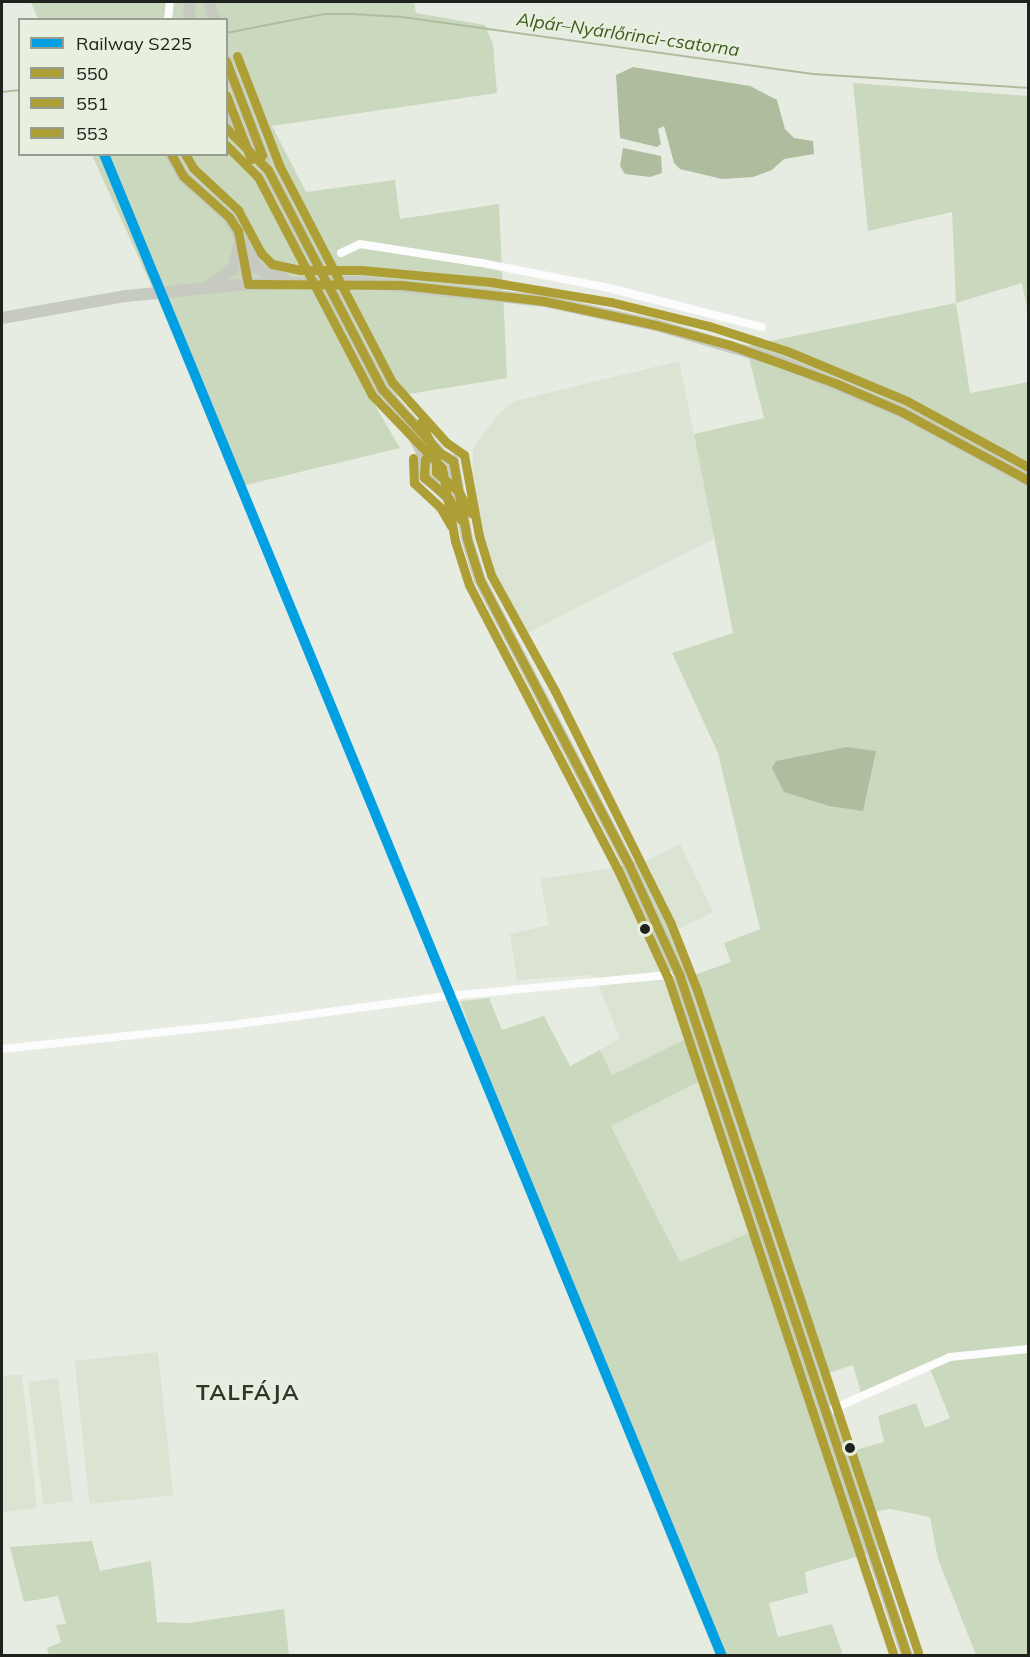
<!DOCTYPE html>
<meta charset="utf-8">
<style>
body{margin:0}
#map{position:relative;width:1030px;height:1657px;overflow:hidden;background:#e7ece3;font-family:Mulish,sans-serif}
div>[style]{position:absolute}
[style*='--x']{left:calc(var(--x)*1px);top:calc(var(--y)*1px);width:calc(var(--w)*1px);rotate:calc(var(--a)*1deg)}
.built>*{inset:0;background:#dbe4d3;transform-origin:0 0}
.green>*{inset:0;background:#cad8be}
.water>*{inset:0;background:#adbd9d}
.stream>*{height:2px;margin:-1px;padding:0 1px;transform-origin:1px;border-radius:1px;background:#adbd9d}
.minor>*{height:8px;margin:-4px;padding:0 4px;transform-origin:4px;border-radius:4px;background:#fbfcfb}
.primary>*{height:12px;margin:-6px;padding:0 6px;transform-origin:6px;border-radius:6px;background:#c6cac1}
.bus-1>*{height:9px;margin:-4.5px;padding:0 4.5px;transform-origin:4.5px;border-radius:4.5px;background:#ae9e36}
.bus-2>*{height:9px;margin:-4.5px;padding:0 4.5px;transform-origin:4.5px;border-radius:4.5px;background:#ae9e36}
.bus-3>*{height:9px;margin:-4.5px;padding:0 4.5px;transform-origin:4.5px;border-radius:4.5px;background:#ae9e36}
.rail-1>*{height:10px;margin:-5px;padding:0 5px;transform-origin:5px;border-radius:5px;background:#00a0e3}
.dots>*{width:16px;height:16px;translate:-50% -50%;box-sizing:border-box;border:3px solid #e7f0df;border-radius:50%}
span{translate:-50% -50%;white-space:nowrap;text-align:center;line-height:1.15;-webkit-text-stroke:4.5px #e7f0df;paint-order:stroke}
.water-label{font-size:18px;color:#405b1e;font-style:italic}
.district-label{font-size:22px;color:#2f3629;font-weight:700;letter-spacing:1.5px}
.frame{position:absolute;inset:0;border:3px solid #20231d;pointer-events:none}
.legend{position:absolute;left:18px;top:18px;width:210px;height:138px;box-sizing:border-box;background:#e7f0df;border:2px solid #979e91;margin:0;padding:8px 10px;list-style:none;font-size:18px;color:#20231d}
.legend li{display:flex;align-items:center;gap:12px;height:30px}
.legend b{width:30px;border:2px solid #979e91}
</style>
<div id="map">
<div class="built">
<i style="clip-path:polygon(679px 361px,715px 538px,524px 635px,485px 552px,472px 488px,473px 449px,497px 415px,515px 401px)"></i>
<i style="left:680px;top:844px;width:76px;height:38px;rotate:64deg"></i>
<i style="clip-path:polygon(613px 868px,669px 987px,686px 1039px,611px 1075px,600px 1050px,620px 1038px,594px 975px,517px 980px,510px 934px,549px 925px,540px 879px)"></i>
<i style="clip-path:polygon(448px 1001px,461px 1001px,487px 1078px,725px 1655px,715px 1655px)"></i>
<i style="clip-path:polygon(698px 1082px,751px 1232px,680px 1262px,611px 1125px)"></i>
<i style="left:158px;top:1352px;width:144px;height:84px;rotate:84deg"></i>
<i style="clip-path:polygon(22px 1374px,37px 1508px,2px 1512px,2px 1376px)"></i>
<i style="left:58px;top:1378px;width:124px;height:30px;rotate:83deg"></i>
</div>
<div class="green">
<i style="clip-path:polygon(31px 2px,414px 2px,416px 13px,485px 25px,493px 44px,497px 93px,272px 126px,306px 192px,395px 180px,400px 219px,499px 204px,507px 378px,372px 400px,400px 448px,242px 486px,92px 155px,226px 154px,226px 20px,38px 19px)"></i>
<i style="clip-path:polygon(evenodd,853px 83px,1028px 96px,1028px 313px,1022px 283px,956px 303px,970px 393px,1028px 382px,1028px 1655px,976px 1655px,938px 1559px,930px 1517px,890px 1509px,870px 1513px,883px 1549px,805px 1572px,808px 1593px,769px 1603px,778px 1637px,832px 1624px,843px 1655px,725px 1655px,487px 1078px,461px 1001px,489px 998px,502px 1030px,544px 1016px,570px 1066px,600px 1050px,612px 1075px,686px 1039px,669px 987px,613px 868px,643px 859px,694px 975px,731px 962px,724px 943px,760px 929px,718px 753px,672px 653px,733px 633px,694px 434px,764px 418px,746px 346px,956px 303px,952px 212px,868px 231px,853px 83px,698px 1082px,751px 1232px,680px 1262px,611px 1126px,698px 1082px,853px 83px,853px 1365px,863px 1400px,930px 1369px,950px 1418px,925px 1428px,916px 1403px,878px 1416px,884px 1442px,852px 1451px,828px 1373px,853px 1365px)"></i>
<i style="clip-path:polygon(434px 457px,450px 464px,448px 478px,431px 481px,426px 464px)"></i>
<i style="clip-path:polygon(92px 1541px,100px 1571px,151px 1561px,157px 1622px,188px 1623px,284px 1609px,289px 1655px,49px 1655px,47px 1648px,61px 1642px,56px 1625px,66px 1624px,58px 1596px,24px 1602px,10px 1547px)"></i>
</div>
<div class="water">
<i style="clip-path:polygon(633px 67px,750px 86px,777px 100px,785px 129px,794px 138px,813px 141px,814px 154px,784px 159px,772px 170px,753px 177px,722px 179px,680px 169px,674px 163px,664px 126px,658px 129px,661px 144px,657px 147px,620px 138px,616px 75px)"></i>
<i style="clip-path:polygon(623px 148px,661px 156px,662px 173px,650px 177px,625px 174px,620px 166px)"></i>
<i style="clip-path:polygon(847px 747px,876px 751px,863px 811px,829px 806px,784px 792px,772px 768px,776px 761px)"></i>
</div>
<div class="stream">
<i style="--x:226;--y:33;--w:100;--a:-11"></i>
<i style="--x:324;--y:14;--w:28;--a:0"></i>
<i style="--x:352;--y:14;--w:50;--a:3.4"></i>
<i style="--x:402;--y:17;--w:415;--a:7.9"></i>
<i style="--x:813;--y:74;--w:215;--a:3.7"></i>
<i style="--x:2;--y:92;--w:18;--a:-6"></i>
</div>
<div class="minor">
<i style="--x:168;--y:20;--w:18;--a:-84"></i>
<i style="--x:341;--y:253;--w:21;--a:-25"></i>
<i style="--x:360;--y:244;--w:123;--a:8.9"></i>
<i style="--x:482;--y:263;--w:129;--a:11.1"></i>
<i style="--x:609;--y:288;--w:158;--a:14.3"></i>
<i style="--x:2;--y:1049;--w:238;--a:-6"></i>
<i style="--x:239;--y:1024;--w:202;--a:-7.7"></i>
<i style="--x:439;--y:997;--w:241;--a:-5.5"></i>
<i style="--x:826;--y:1412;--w:136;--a:-23.9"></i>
<i style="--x:950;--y:1357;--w:78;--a:-5.9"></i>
</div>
<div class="primary">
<i style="--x:209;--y:2;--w:19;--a:74"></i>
<i style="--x:189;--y:20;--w:18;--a:-87"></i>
<i style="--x:226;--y:60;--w:107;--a:69.2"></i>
<i style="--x:226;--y:120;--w:65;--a:50"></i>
<i style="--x:268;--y:170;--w:247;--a:62.5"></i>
<i style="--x:382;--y:389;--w:85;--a:47.9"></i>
<i style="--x:171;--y:154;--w:25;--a:61"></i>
<i style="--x:183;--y:176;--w:62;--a:41.7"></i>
<i style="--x:229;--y:217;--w:58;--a:61.2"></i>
<i style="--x:257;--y:268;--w:29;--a:22"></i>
<i style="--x:244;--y:253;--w:31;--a:83"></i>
<i style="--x:210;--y:284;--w:27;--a:-33"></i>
<i style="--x:233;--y:269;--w:32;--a:-76"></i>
<i style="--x:2;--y:318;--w:126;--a:-10.1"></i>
<i style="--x:126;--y:296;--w:123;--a:-5.6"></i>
<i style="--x:248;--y:284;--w:112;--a:-1"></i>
<i style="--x:360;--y:282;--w:185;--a:5.9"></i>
<i style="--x:544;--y:301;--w:115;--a:12.1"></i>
<i style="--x:656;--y:325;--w:131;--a:16.4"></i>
<i style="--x:782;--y:362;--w:130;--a:22.6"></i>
<i style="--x:902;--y:412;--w:143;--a:28.4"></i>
<i style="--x:410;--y:428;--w:34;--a:64"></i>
<i style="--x:455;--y:473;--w:12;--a:125"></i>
<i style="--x:448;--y:483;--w:12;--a:166"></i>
<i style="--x:436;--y:486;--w:15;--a:-143"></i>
<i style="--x:424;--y:477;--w:12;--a:-99"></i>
<i style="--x:422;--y:465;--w:18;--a:-41"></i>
<i style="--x:436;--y:453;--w:19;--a:25"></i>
<i style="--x:453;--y:461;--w:79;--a:79.8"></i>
<i style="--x:467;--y:539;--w:43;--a:72.4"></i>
<i style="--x:480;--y:580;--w:322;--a:62.4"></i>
<i style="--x:629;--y:865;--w:120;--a:65.4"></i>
<i style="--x:679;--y:974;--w:719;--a:71.51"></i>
<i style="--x:436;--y:486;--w:18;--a:45"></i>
<i style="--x:449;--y:499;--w:22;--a:60"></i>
</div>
<div class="bus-1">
<i style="--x:226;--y:61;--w:101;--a:69"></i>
<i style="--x:226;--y:128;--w:59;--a:45"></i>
<i style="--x:268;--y:170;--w:247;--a:62.5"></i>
<i style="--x:382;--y:389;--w:85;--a:47.9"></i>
<i style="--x:439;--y:452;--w:17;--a:33"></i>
<i style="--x:453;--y:461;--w:79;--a:79.8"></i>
<i style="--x:467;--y:539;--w:43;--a:72.4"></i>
<i style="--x:480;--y:580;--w:322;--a:62.4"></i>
<i style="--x:629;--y:865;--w:120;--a:65.4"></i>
<i style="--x:679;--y:974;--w:719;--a:71.51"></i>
<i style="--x:171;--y:154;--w:25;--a:61"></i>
<i style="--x:183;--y:176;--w:62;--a:41.7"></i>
<i style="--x:229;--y:217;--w:17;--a:57"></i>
<i style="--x:238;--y:231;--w:54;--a:79.3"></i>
<i style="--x:248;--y:284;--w:154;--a:0.4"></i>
<i style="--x:402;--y:285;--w:143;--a:6.4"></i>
<i style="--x:544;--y:301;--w:115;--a:12.1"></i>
<i style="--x:656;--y:325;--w:77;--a:15.1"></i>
<i style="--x:730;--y:345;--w:112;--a:19.9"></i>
<i style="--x:835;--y:383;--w:73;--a:23.4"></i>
<i style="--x:902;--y:412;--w:143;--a:28.4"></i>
<i style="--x:425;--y:459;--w:18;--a:93"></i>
<i style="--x:424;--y:477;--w:33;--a:41"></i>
<i style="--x:449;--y:499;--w:24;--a:60"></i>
</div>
<div class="bus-2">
<i style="--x:226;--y:95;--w:69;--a:68.7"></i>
<i style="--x:226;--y:145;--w:45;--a:45"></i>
<i style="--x:258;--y:177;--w:246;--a:62.4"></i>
<i style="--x:372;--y:395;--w:101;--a:46.2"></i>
<i style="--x:442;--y:468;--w:74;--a:79.9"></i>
<i style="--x:455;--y:541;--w:46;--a:72.3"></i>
<i style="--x:469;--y:585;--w:322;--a:62.4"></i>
<i style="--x:618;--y:870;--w:119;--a:65.2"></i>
<i style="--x:668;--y:978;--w:715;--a:71.57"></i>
<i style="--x:413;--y:458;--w:25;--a:88"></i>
<i style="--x:414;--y:483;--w:35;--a:43"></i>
<i style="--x:440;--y:507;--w:22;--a:60"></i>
</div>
<div class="bus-3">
<i style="--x:237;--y:56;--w:117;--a:68.9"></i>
<i style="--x:279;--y:165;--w:245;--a:62.5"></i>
<i style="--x:392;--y:382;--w:82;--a:48"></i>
<i style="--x:447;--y:443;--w:21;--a:35"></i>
<i style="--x:464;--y:455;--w:82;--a:79.5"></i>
<i style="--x:479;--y:536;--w:41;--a:72.9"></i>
<i style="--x:491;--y:575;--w:132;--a:61.1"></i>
<i style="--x:555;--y:691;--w:260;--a:63.5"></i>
<i style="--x:671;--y:924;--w:71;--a:68.5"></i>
<i style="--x:697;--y:990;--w:698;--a:71.54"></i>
<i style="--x:185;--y:154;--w:16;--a:60"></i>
<i style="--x:193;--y:168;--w:62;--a:43"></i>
<i style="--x:238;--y:210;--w:49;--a:61.9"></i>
<i style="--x:261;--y:253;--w:16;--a:45"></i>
<i style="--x:272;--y:264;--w:30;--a:12"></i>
<i style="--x:301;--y:270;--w:60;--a:0"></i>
<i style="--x:361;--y:270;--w:131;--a:5.3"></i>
<i style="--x:491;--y:282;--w:122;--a:9.5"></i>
<i style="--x:611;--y:302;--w:101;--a:13.8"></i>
<i style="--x:709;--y:326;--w:82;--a:17.8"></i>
<i style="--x:787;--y:351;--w:130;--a:22.6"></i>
<i style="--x:907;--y:401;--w:138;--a:28.6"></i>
<i style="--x:421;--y:422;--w:36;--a:66"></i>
<i style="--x:436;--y:455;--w:17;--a:90"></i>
<i style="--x:436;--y:472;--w:29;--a:41"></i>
<i style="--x:458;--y:491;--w:26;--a:59"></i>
</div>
<div class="rail-1">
<i style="--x:104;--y:154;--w:1624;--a:67.64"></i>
</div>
<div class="dots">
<i style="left:645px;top:929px;background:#20231d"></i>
<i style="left:850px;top:1448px;background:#20231d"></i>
</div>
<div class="water-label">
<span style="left:628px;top:35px;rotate:8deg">Alpár–Nyárlőrinci-csatorna</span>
</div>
<div class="district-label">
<span style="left:248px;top:1393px">TALFÁJA</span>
</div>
<div class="frame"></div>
<ul class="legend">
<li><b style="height:8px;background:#00a0e3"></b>Railway S225</li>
<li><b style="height:8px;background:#ae9e36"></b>550</li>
<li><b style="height:8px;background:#ae9e36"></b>551</li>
<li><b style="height:8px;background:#ae9e36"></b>553</li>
</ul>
</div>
